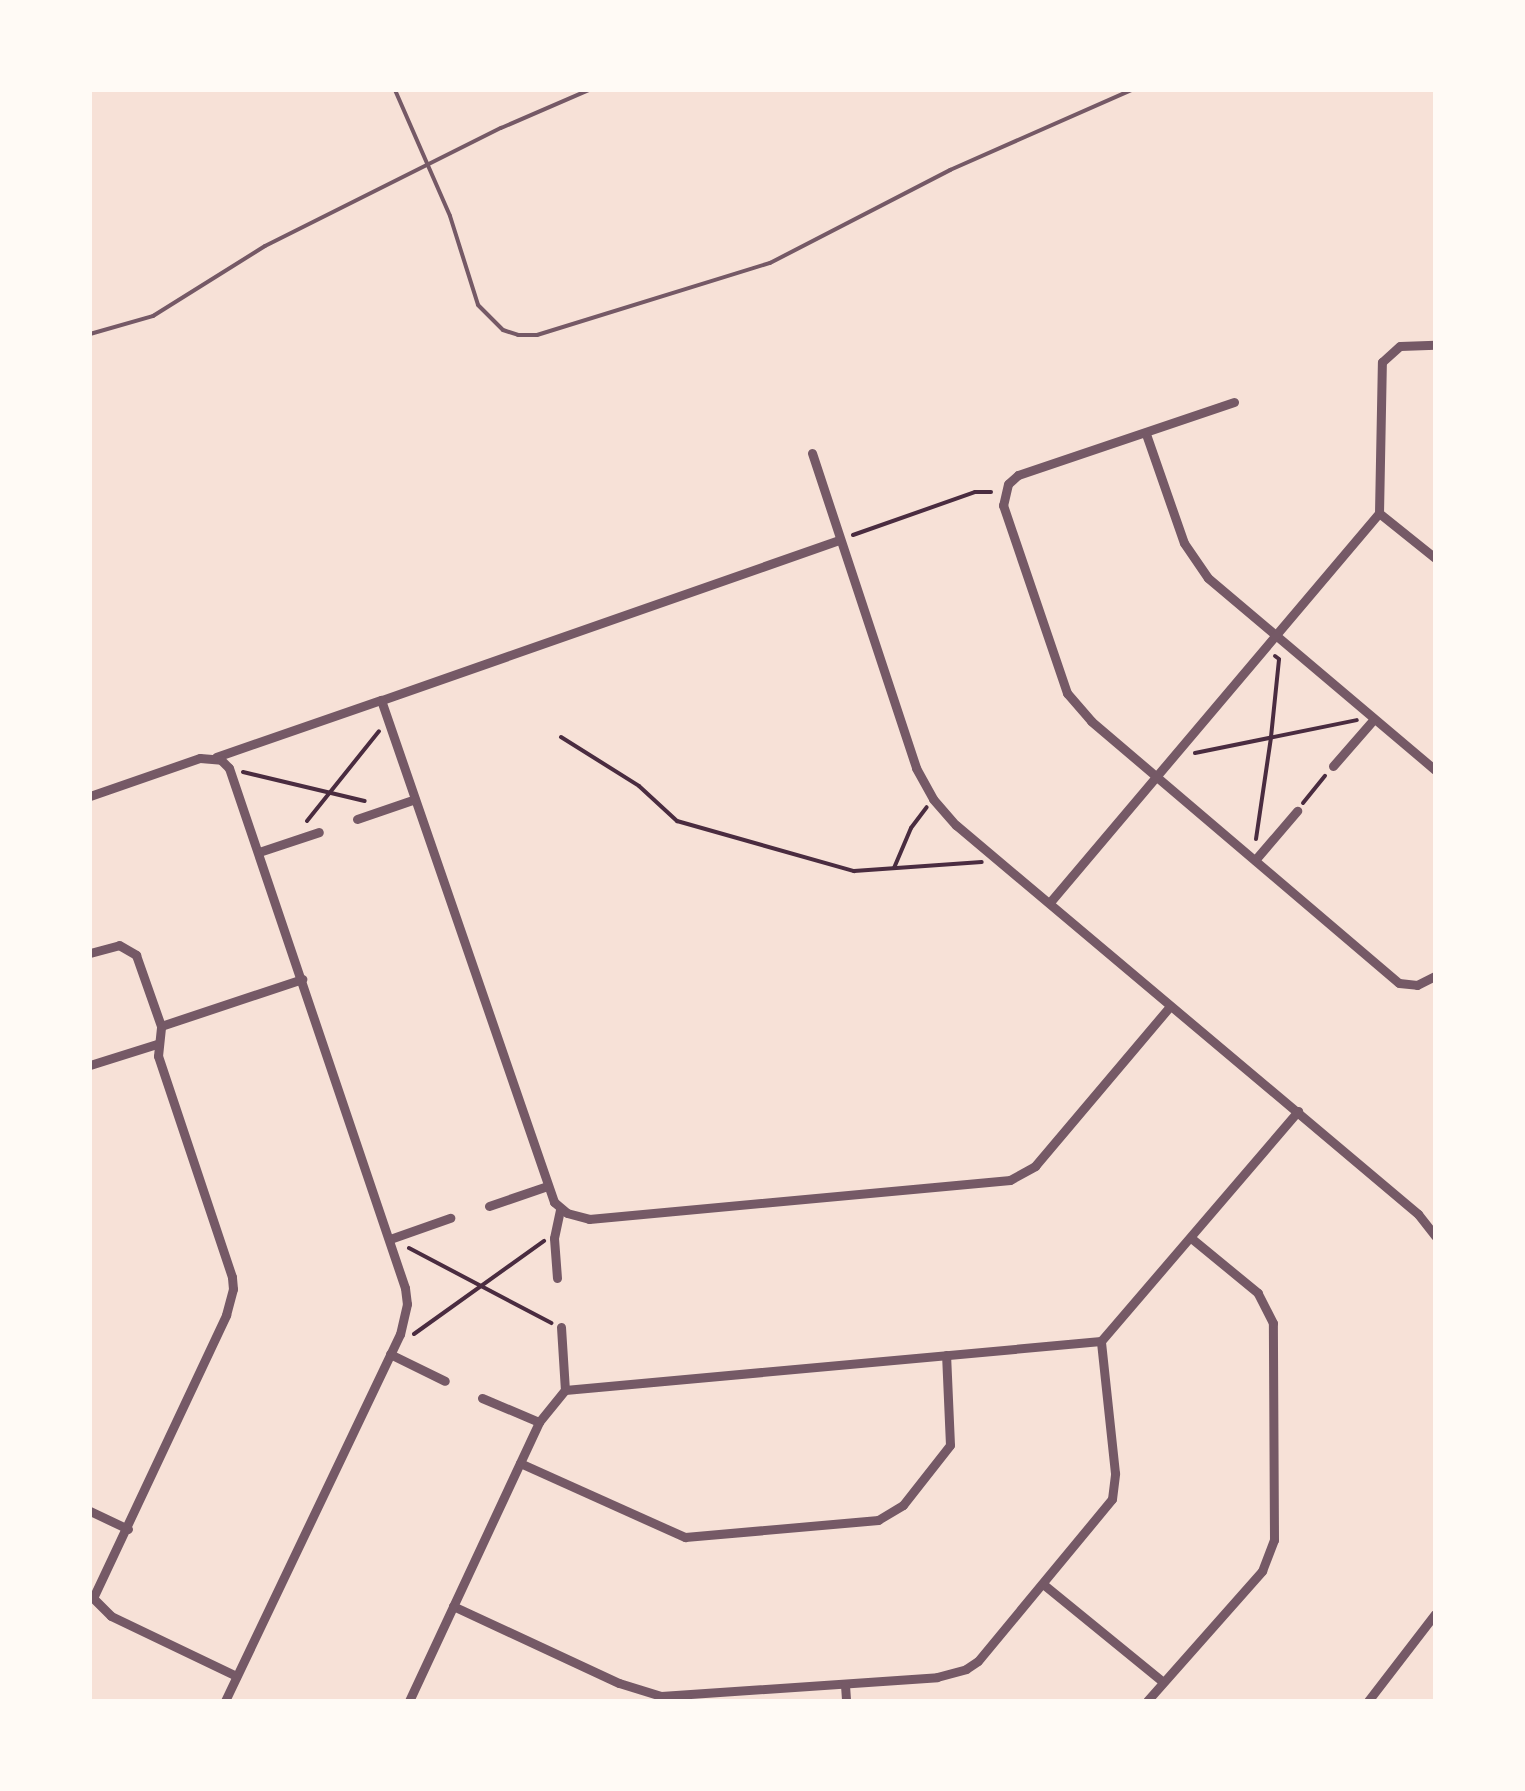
<!DOCTYPE html>
<style>
body{margin:0}
#map{position:relative;width:1525px;height:1791px;overflow:hidden;background:#f7e1d7;font-family:"Space Grotesk",sans-serif}
div>[style]{position:absolute}
[style*='--x']{left:calc(var(--x)*1px);top:calc(var(--y)*1px);width:calc(var(--w)*1px);rotate:calc(var(--a)*1deg)}
.path>*{height:4px;margin:-2px;padding:0 2px;transform-origin:2px;border-radius:2px;background:#4a2c40}
.service>*{height:4px;margin:-2px;padding:0 2px;transform-origin:2px;border-radius:2px;background:#755966}
.minor>*{height:9px;margin:-4.5px;padding:0 4.5px;transform-origin:4.5px;border-radius:4.5px;background:#755966}
span{translate:-50% -50%;white-space:nowrap;text-align:center;line-height:1.15;-webkit-text-stroke:9px #fffaf5;paint-order:stroke}
.frame{position:absolute;inset:0;border:92px solid #fffaf5;pointer-events:none}
</style>
<div id="map">
<div class="path">
<i style="--x:853;--y:535;--w:129;--a:-19.4"></i>
<i style="--x:975;--y:492;--w:16;--a:0"></i>
<i style="--x:561;--y:737;--w:92;--a:32.1"></i>
<i style="--x:639;--y:786;--w:52;--a:42.6"></i>
<i style="--x:677;--y:821;--w:184;--a:15.8"></i>
<i style="--x:854;--y:871;--w:128;--a:-4"></i>
<i style="--x:1195;--y:753;--w:165;--a:-11.5"></i>
<i style="--x:243;--y:772;--w:125;--a:13.4"></i>
<i style="--x:1303;--y:803;--w:35;--a:-51"></i>
<i style="--x:307;--y:821;--w:115;--a:-51.3"></i>
<i style="--x:1256;--y:839;--w:103;--a:-81.6"></i>
<i style="--x:1271;--y:737;--w:78;--a:-84.1"></i>
<i style="--x:1279;--y:659;--w:5;--a:-143"></i>
<i style="--x:894;--y:868;--w:43;--a:-67"></i>
<i style="--x:911;--y:828;--w:26;--a:-53"></i>
<i style="--x:409;--y:1248;--w:161;--a:27.8"></i>
<i style="--x:414;--y:1334;--w:160;--a:-35.6"></i>
</div>
<div class="service">
<i style="--x:395;--y:90;--w:137;--a:66.4"></i>
<i style="--x:450;--y:216;--w:93;--a:72.5"></i>
<i style="--x:478;--y:305;--w:35;--a:45"></i>
<i style="--x:503;--y:330;--w:16;--a:18"></i>
<i style="--x:518;--y:335;--w:19;--a:0"></i>
<i style="--x:537;--y:335;--w:244;--a:-17.2"></i>
<i style="--x:770;--y:263;--w:203;--a:-27.3"></i>
<i style="--x:950;--y:170;--w:198;--a:-23.8"></i>
<i style="--x:90;--y:334;--w:66;--a:-15.9"></i>
<i style="--x:153;--y:316;--w:132;--a:-32"></i>
<i style="--x:265;--y:246;--w:264;--a:-26.6"></i>
<i style="--x:501;--y:128;--w:96;--a:-23.4"></i>
</div>
<div class="minor">
<i style="--x:1234;--y:402;--w:228;--a:161.3"></i>
<i style="--x:1018;--y:475;--w:13;--a:138"></i>
<i style="--x:1008;--y:484;--w:22;--a:103"></i>
<i style="--x:1003;--y:505;--w:199;--a:71.2"></i>
<i style="--x:1067;--y:693;--w:37;--a:49"></i>
<i style="--x:1091;--y:721;--w:404;--a:40.4"></i>
<i style="--x:1399;--y:983;--w:18;--a:6"></i>
<i style="--x:1417;--y:985;--w:20;--a:-27"></i>
<i style="--x:1146;--y:434;--w:115;--a:70.8"></i>
<i style="--x:1184;--y:543;--w:42;--a:55.6"></i>
<i style="--x:1208;--y:578;--w:297;--a:40.2"></i>
<i style="--x:812;--y:453;--w:332;--a:71.7"></i>
<i style="--x:916;--y:768;--w:35;--a:61"></i>
<i style="--x:933;--y:799;--w:35;--a:49"></i>
<i style="--x:956;--y:825;--w:604;--a:40.1"></i>
<i style="--x:1418;--y:1214;--w:28;--a:52"></i>
<i style="--x:1379;--y:513;--w:72;--a:38.8"></i>
<i style="--x:839;--y:540;--w:485;--a:160.7"></i>
<i style="--x:381;--y:700;--w:531;--a:70.98"></i>
<i style="--x:554;--y:1202;--w:17;--a:40"></i>
<i style="--x:567;--y:1213;--w:23;--a:15"></i>
<i style="--x:589;--y:1219;--w:423;--a:-5.3"></i>
<i style="--x:1010;--y:1180;--w:29;--a:-29"></i>
<i style="--x:1035;--y:1166;--w:209;--a:-49.8"></i>
<i style="--x:216;--y:757;--w:175;--a:-19.1"></i>
<i style="--x:1333;--y:766;--w:62;--a:-48.9"></i>
<i style="--x:90;--y:796;--w:116;--a:-19.1"></i>
<i style="--x:200;--y:758;--w:21;--a:5"></i>
<i style="--x:221;--y:760;--w:11;--a:45"></i>
<i style="--x:229;--y:768;--w:549;--a:71.3"></i>
<i style="--x:405;--y:1288;--w:16;--a:83"></i>
<i style="--x:407;--y:1304;--w:31;--a:103"></i>
<i style="--x:400;--y:1334;--w:407;--a:115.5"></i>
<i style="--x:357;--y:819;--w:61;--a:-19"></i>
<i style="--x:259;--y:852;--w:63;--a:-18.4"></i>
<i style="--x:1255;--y:860;--w:65;--a:-49.4"></i>
<i style="--x:1051;--y:901;--w:508;--a:-49.79"></i>
<i style="--x:1379;--y:513;--w:151;--a:-88.9"></i>
<i style="--x:1382;--y:362;--w:24;--a:-42"></i>
<i style="--x:1400;--y:346;--w:35;--a:-2"></i>
<i style="--x:90;--y:953;--w:30;--a:-15"></i>
<i style="--x:119;--y:945;--w:20;--a:30"></i>
<i style="--x:136;--y:955;--w:75;--a:70.6"></i>
<i style="--x:90;--y:1065;--w:70;--a:-17.4"></i>
<i style="--x:489;--y:1206;--w:61;--a:-19"></i>
<i style="--x:390;--y:1239;--w:64;--a:-19.3"></i>
<i style="--x:557;--y:1278;--w:40;--a:-94.3"></i>
<i style="--x:554;--y:1238;--w:30;--a:-78"></i>
<i style="--x:561;--y:1327;--w:63;--a:86.4"></i>
<i style="--x:390;--y:1354;--w:61;--a:26.1"></i>
<i style="--x:482;--y:1398;--w:62;--a:22.8"></i>
<i style="--x:520;--y:1463;--w:181;--a:24.2"></i>
<i style="--x:685;--y:1537;--w:194;--a:-5"></i>
<i style="--x:878;--y:1520;--w:29;--a:-31"></i>
<i style="--x:903;--y:1505;--w:76;--a:-51.9"></i>
<i style="--x:950;--y:1445;--w:90;--a:-92.5"></i>
<i style="--x:90;--y:1511;--w:42;--a:25.3"></i>
<i style="--x:1043;--y:1584;--w:155;--a:39.2"></i>
<i style="--x:91;--y:1596;--w:28;--a:45"></i>
<i style="--x:111;--y:1616;--w:139;--a:25.6"></i>
<i style="--x:93;--y:1598;--w:313;--a:-64.8"></i>
<i style="--x:226;--y:1315;--w:27;--a:-75"></i>
<i style="--x:233;--y:1289;--w:12;--a:-95"></i>
<i style="--x:232;--y:1277;--w:233;--a:-108.5"></i>
<i style="--x:158;--y:1056;--w:30;--a:-84"></i>
<i style="--x:161;--y:1026;--w:149;--a:-18.4"></i>
<i style="--x:453;--y:1606;--w:183;--a:24.9"></i>
<i style="--x:619;--y:1683;--w:44;--a:17.2"></i>
<i style="--x:661;--y:1696;--w:277;--a:-3.9"></i>
<i style="--x:937;--y:1677;--w:30;--a:-15"></i>
<i style="--x:966;--y:1669;--w:14;--a:-34"></i>
<i style="--x:978;--y:1661;--w:210;--a:-50.4"></i>
<i style="--x:1112;--y:1499;--w:26;--a:-83"></i>
<i style="--x:1115;--y:1473;--w:133;--a:-96.1"></i>
<i style="--x:845;--y:1685;--w:16;--a:86"></i>
<i style="--x:409;--y:1701;--w:308;--a:-65"></i>
<i style="--x:539;--y:1422;--w:41;--a:-50.9"></i>
<i style="--x:565;--y:1390;--w:538;--a:-5.22"></i>
<i style="--x:1101;--y:1341;--w:303;--a:-49.4"></i>
<i style="--x:1147;--y:1701;--w:174;--a:-48.5"></i>
<i style="--x:1262;--y:1571;--w:33;--a:-69"></i>
<i style="--x:1274;--y:1540;--w:217;--a:-90.3"></i>
<i style="--x:1273;--y:1323;--w:34;--a:-117"></i>
<i style="--x:1258;--y:1293;--w:87;--a:-140.6"></i>
<i style="--x:1368;--y:1701;--w:110;--a:-52.4"></i>
</div>
<div class="frame"></div>
</div>
